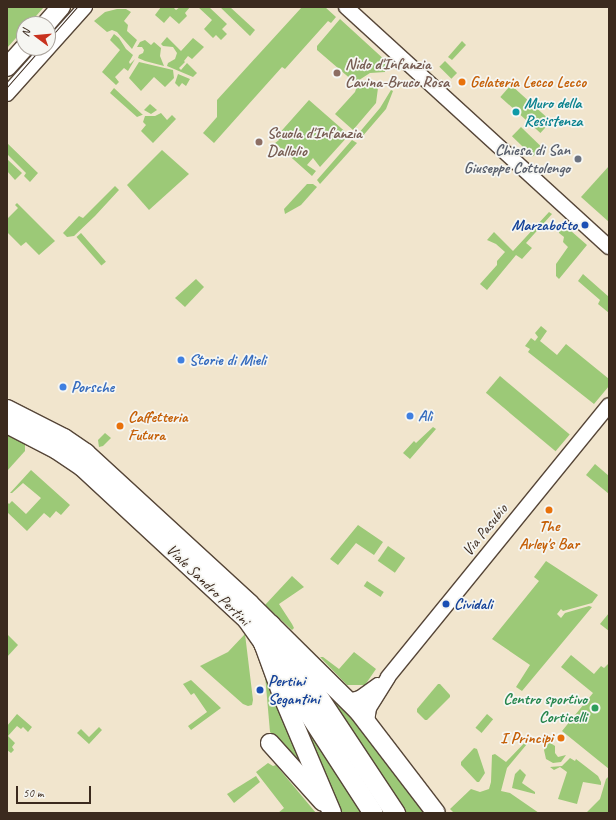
<!DOCTYPE html>
<meta charset="utf-8">
<style>
body{margin:0}
#map{position:relative;width:616px;height:820px;overflow:hidden;background:#f1e5cd;font-family:Caveat,sans-serif}
div>[style]{position:absolute}
[style*='--x']{left:calc(var(--x)*1px);top:calc(var(--y)*1px);width:calc(var(--w)*1px);rotate:calc(var(--a)*1deg)}
.green>*{inset:0;background:#9cc977;transform-origin:0 0}
.roads{filter:drop-shadow(1px 0 #564638) drop-shadow(-1px 0 #564638) drop-shadow(0 1px #564638) drop-shadow(0 -1px #564638)}
.tertiary>*{height:14px;margin:-7px;padding:0 7px;transform-origin:7px;border-radius:7px;background:#fff}
.primary>*{height:18px;margin:-9px;padding:0 9px;transform-origin:9px;border-radius:9px;background:#fff}
.trunk>*{height:19px;margin:-9.5px;padding:0 9.5px;transform-origin:9.5px;border-radius:9.5px;background:#fff}
.tram>*{height:1px;margin:-0.5px;padding:0 0.5px;transform-origin:0.5px;border-radius:0.5px;background:#3b2a1e}
.dots>*{width:11px;height:11px;translate:-50% -50%;box-sizing:border-box;border:2px solid #f6f6f2;border-radius:50%}
span{translate:-50% -50%;white-space:nowrap;text-align:center;line-height:1.15;-webkit-text-stroke:3.5px #f6f6f2;paint-order:stroke}
.education-label{font-size:16px;color:#785e54;font-weight:700}
.left{translate:0 -50%;text-align:left}
.food-label{font-size:16px;color:#c56008;font-weight:700}
.right{translate:-100% -50%;text-align:right}
.culture-label{font-size:16px;color:#0d838f;font-weight:700}
.worship-label{font-size:16px;color:#5b616d;font-weight:700}
.transit-label{font-size:16px;color:#164399;font-weight:700}
.shop-label{font-size:16px;color:#366cbe;font-weight:700}
.street-label{font-size:16px;color:#3b2a1e}
.leisure-label{font-size:16px;color:#27864d;font-weight:700}
.frame{position:absolute;inset:0;border:8px solid #3b2a1e;pointer-events:none}
.north{position:absolute;left:16px;top:16px;width:40px;height:40px;box-sizing:border-box;background:#f6f6f2;border:1px solid #aba49d;border-radius:50%;rotate:286deg;font-size:11px;font-weight:700;line-height:16px;text-align:center;color:#3b2a1e}
.north::after{content:'';display:block;margin:auto;width:14px;height:18px;background:#c8321e;clip-path:polygon(50% 0,100% 100%,50% 72%,0 100%)}
.scale{position:absolute;left:16px;top:786px;width:75px;height:18px;box-sizing:border-box;border:2px solid #3b2a1e;border-top:0;padding-left:5px;font-size:12px;line-height:14px;white-space:nowrap;color:#3b2a1e;-webkit-text-stroke:3px #f6f6f2;paint-order:stroke}
</style>
<div id="map">
<div class="green">
<i style="clip-path:polygon(7px 7px,44px 7px,29px 24px,24px 24px,24px 29px,7px 48px)"></i>
<i style="clip-path:polygon(161px 7px,173px 7px,176px 10px,180px 7px,190px 7px,185px 13px,187px 16px,179px 24px,170px 16px,164px 23px,155px 15px)"></i>
<i style="clip-path:polygon(198px 7px,209px 7px,227px 24px,222px 29px,227px 34px,221px 40px,216px 35px,213px 38px,204px 29px,212px 20px)"></i>
<i style="clip-path:polygon(220px 7px,230px 7px,255px 30px,250px 36px)"></i>
<i style="clip-path:polygon(302px 7px,325px 7px,336px 17px,331px 23px,328px 21px,285px 69px,282px 67px,214px 143px,203px 133px,217px 117px,217px 100px)"></i>
<i style="clip-path:polygon(117px 9px,126px 9px,131px 12px,124px 21px,128px 25px,127px 31px,137px 40px,132px 49px,117px 32px,112px 30px,107px 32px,94px 21px,105px 12px)"></i>
<i style="clip-path:polygon(340px 19px,387px 62px,385px 72px,370px 73px,356px 82px,353px 81px,317px 50px,317px 46px)"></i>
<i style="clip-path:polygon(114px 34px,119px 38px,126px 49px,133px 55px,129px 62px,130px 64px,135px 59px,128px 71px,124px 68px,115px 77px,119px 82px,116px 85px,102px 72px,120px 50px,110px 40px)"></i>
<i style="clip-path:polygon(167px 37px,181px 51px,193px 38px,204px 47px,192px 59px,188px 56px,184px 61px,185px 62px,179px 68px,181px 70px,187px 63px,197px 73px,193px 77px,167px 66px,168px 63px,175px 59px,177px 53px,173px 47px,163px 46px,161px 44px)"></i>
<i style="clip-path:polygon(145px 40px,151px 45px,154px 42px,161px 48px,160px 56px,164px 66px,145px 61px,138px 58px,139px 55px,143px 53px,144px 50px,142px 47px,137px 47px,140px 42px)"></i>
<i style="clip-path:polygon(462px 41px,466px 45px,452px 60px,448px 57px)"></i>
<i style="left:445px;top:61px;width:17px;height:8px;rotate:45deg"></i>
<i style="clip-path:polygon(139px 62px,173px 70px,174px 78px,165px 87px,154px 77px,141px 91px,129px 78px)"></i>
<i style="clip-path:polygon(178px 74px,190px 79px,186px 86px,182px 83px,179px 87px,175px 83px)"></i>
<i style="clip-path:polygon(367px 80px,378px 88px,376px 103px,353px 130px,335px 114px,355px 92px,357px 86px)"></i>
<i style="left:511px;top:85px;width:54px;height:16px;rotate:42deg"></i>
<i style="clip-path:polygon(114px 88px,143px 115px,142px 115px,137px 117px,110px 93px)"></i>
<i style="clip-path:polygon(391px 90px,393px 91px,386px 109px,361px 138px,358px 134px,380px 108px)"></i>
<i style="clip-path:polygon(309px 100px,349px 135px,320px 167px,313px 158px,307px 165px,316px 171px,312px 176px,275px 143px,279px 140px,276px 137px)"></i>
<i style="clip-path:polygon(150px 104px,157px 110px,151px 114px,144px 110px)"></i>
<i style="clip-path:polygon(161px 113px,167px 120px,172px 115px,176px 119px,153px 143px,141px 131px,146px 125px,143px 122px,145px 116px,155px 116px)"></i>
<i style="left:521px;top:127px;width:29px;height:13px;rotate:44deg"></i>
<i style="clip-path:polygon(352px 140px,357px 143px,320px 184px,317px 180px)"></i>
<i style="clip-path:polygon(7px 143px,38px 173px,30px 182px,24px 176px,26px 173px,7px 154px)"></i>
<i style="clip-path:polygon(162px 150px,189px 174px,149px 210px,127px 185px)"></i>
<i style="clip-path:polygon(7px 159px,22px 173px,15px 180px,7px 171px)"></i>
<i style="clip-path:polygon(609px 166px,609px 222px,581px 197px)"></i>
<i style="clip-path:polygon(307px 184px,313px 184px,317px 187px,301px 205px,285px 214px,284px 209px)"></i>
<i style="clip-path:polygon(115px 186px,119px 190px,95px 216px,74px 236px,67px 237px,63px 233px,79px 216px,83px 218px)"></i>
<i style="clip-path:polygon(17px 203px,55px 241px,39px 255px,26px 242px,21px 246px,7px 232px,7px 219px,18px 208px,15px 205px)"></i>
<i style="clip-path:polygon(549px 212px,552px 214px,526px 243px,532px 248px,522px 259px,516px 255px,487px 290px,480px 284px,497px 265px,497px 261px,505px 252px,496px 244px,487px 240px,494px 232px,513px 251px)"></i>
<i style="clip-path:polygon(563px 224px,587px 245px,559px 279px,556px 276px,556px 264px,568px 247px,563px 242px,564px 237px,559px 233px,559px 230px)"></i>
<i style="left:81px;top:233px;width:38px;height:6px;rotate:49deg"></i>
<i style="clip-path:polygon(583px 274px,609px 297px,609px 313px,598px 304px,600px 300px,578px 281px)"></i>
<i style="clip-path:polygon(196px 279px,204px 287px,185px 307px,175px 298px)"></i>
<i style="clip-path:polygon(541px 326px,547px 331px,540px 341px,557px 355px,566px 344px,609px 379px,609px 386px,594px 404px,528px 352px,530px 349px,525px 346px,531px 338px,535px 341px,538px 337px,535px 333px)"></i>
<i style="left:500px;top:376px;width:91px;height:22px;rotate:40deg"></i>
<i style="clip-path:polygon(433px 427px,436px 429px,410px 459px,403px 453px,414px 441px,416px 443px)"></i>
<i style="clip-path:polygon(105px 433px,111px 438px,103px 446px,99px 447px,98px 440px)"></i>
<i style="clip-path:polygon(7px 434px,25px 442px,25px 451px,7px 471px)"></i>
<i style="clip-path:polygon(595px 464px,609px 476px,609px 494px,586px 475px)"></i>
<i style="clip-path:polygon(31px 470px,70px 505px,61px 515px,56px 511px,50px 518px,44px 513px,27px 531px,7px 512px,7px 502px,9px 504px,12px 501px,26px 514px,41px 498px,23px 483px,12px 493px,10px 493px)"></i>
<i style="clip-path:polygon(358px 525px,383px 542px,374px 555px,356px 543px,338px 565px,330px 559px)"></i>
<i style="left:388px;top:546px;width:21px;height:18px;rotate:35deg"></i>
<i style="clip-path:polygon(546px 561px,598px 595px,592px 603px,563px 611px,561px 609px,557px 614px,561px 618px,565px 613px,589px 606px,592px 607px,522px 691px,516px 687px,530px 665px,492px 639px,539px 581px,534px 577px)"></i>
<i style="clip-path:polygon(292px 576px,304px 587px,279px 604px,292px 624px,294px 628px,292px 630px,265px 605px)"></i>
<i style="left:367px;top:581px;width:20px;height:6px;rotate:33deg"></i>
<i style="clip-path:polygon(609px 613px,609px 631px,600px 624px)"></i>
<i style="clip-path:polygon(7px 634px,18px 645px,7px 657px)"></i>
<i style="clip-path:polygon(245px 634px,253px 700px,252px 705px,248px 706px,243px 704px,200px 666px,228px 652px)"></i>
<i style="clip-path:polygon(354px 652px,376px 669px,365px 685px,347px 685px,320px 657px,323px 657px,339px 669px)"></i>
<i style="clip-path:polygon(571px 655px,594px 674px,601px 666px,604px 668px,609px 663px,609px 769px,562px 731px,593px 693px,561px 667px)"></i>
<i style="clip-path:polygon(265px 675px,309px 774px,270px 732px)"></i>
<i style="clip-path:polygon(191px 680px,221px 708px,191px 730px,188px 726px,207px 712px,194px 693px,191px 695px,183px 684px)"></i>
<i style="clip-path:polygon(438px 684px,440px 684px,450px 695px,450px 697px,427px 720px,425px 720px,417px 712px,417px 709px)"></i>
<i style="clip-path:polygon(329px 692px,366px 734px,427px 813px,406px 813px,331px 699px,328px 694px)"></i>
<i style="clip-path:polygon(17px 714px,32px 727px,28px 732px,23px 727px,21px 729px,17px 726px,8px 736px,15px 743px,12px 747px,14px 750px,11px 753px,7px 750px,7px 726px)"></i>
<i style="left:487px;top:714px;width:8px;height:18px;rotate:40deg"></i>
<i style="clip-path:polygon(301px 719px,362px 813px,339px 813px)"></i>
<i style="clip-path:polygon(99px 727px,102px 730px,89px 744px,77px 733px,81px 729px,89px 737px)"></i>
<i style="clip-path:polygon(531px 736px,532px 738px,507px 768px,501px 791px,510px 793px,539px 813px,454px 813px,450px 809px,471px 789px,480px 792px,489px 789px,491px 782px,492px 755px,495px 754px,506px 762px)"></i>
<i style="clip-path:polygon(549px 742px,555px 746px,555px 753px,558px 757px,566px 755px,561px 762px,553px 763px,546px 759px,544px 750px)"></i>
<i style="clip-path:polygon(474px 748px,477px 749px,485px 773px,479px 782px,477px 782px,461px 765px,461px 762px)"></i>
<i style="clip-path:polygon(570px 758px,575px 761px,576px 759px,598px 776px,601px 782px,601px 785px,583px 782px,577px 804px,558px 799px,567px 772px,560px 767px,554px 770px,550px 767px,562px 766px)"></i>
<i style="clip-path:polygon(268px 763px,273px 766px,276px 765px,316px 813px,278px 813px,284px 808px,256px 772px)"></i>
<i style="clip-path:polygon(520px 769px,526px 775px,522px 783px,535px 792px,535px 794px,512px 788px,515px 774px)"></i>
<i style="clip-path:polygon(256px 776px,260px 782px,234px 803px,227px 794px)"></i>
<i style="clip-path:polygon(609px 776px,609px 813px,586px 813px,600px 799px,606px 779px)"></i>
</div>
<div class="roads">
<div class="tertiary">
<i style="--x:346;--y:7;--w:356;--a:42.4"></i>
<i style="--x:7;--y:94;--w:117;--a:-48.1"></i>
<i style="--x:348;--y:701;--w:12;--a:-14"></i>
<i style="--x:360;--y:698;--w:22;--a:-36"></i>
<i style="--x:367;--y:722;--w:14;--a:-82"></i>
<i style="--x:369;--y:708;--w:36;--a:-58"></i>
<i style="--x:388;--y:677;--w:350;--a:-50.9"></i>
</div>
<div class="primary">
<i style="--x:46;--y:24;--w:23;--a:-49"></i>
<i style="--x:7;--y:67;--w:25;--a:-48"></i>
<i style="--x:7;--y:409;--w:64;--a:27"></i>
<i style="--x:64;--y:438;--w:27;--a:34"></i>
<i style="--x:86;--y:453;--w:223;--a:42.6"></i>
<i style="--x:250;--y:604;--w:152;--a:44.7"></i>
<i style="--x:358;--y:711;--w:128;--a:52.6"></i>
<i style="--x:7;--y:424;--w:56;--a:27.5"></i>
<i style="--x:57;--y:450;--w:30;--a:34"></i>
<i style="--x:82;--y:467;--w:225;--a:42.8"></i>
<i style="--x:247;--y:620;--w:28;--a:55"></i>
<i style="--x:263;--y:643;--w:55;--a:69.9"></i>
<i style="--x:282;--y:695;--w:128;--a:67"></i>
<i style="--x:270;--y:743;--w:79;--a:48.1"></i>
</div>
<div class="trunk">
<i style="--x:270;--y:624;--w:227;--a:56.5"></i>
<i style="--x:263;--y:643;--w:202;--a:57.1"></i>
</div>
</div>
<div class="tram">
<i style="--x:48;--y:40;--w:44;--a:-48.7"></i>
<i style="--x:7;--y:87;--w:52;--a:-48.9"></i>
</div>
<div class="dots">
<i style="left:337px;top:73px;background:#8d6e63"></i>
<i style="left:462px;top:82px;background:#e8710a"></i>
<i style="left:516px;top:112px;background:#0f9aa8"></i>
<i style="left:259px;top:142px;background:#8d6e63"></i>
<i style="left:578px;top:159px;background:#6b7280"></i>
<i style="left:585px;top:225px;background:#1a4fb4"></i>
<i style="left:181px;top:360px;background:#3f7fe0"></i>
<i style="left:63px;top:387px;background:#3f7fe0"></i>
<i style="left:410px;top:416px;background:#3f7fe0"></i>
<i style="left:120px;top:426px;background:#e8710a"></i>
<i style="left:549px;top:510px;background:#e8710a"></i>
<i style="left:446px;top:604px;background:#1a4fb4"></i>
<i style="left:260px;top:690px;background:#1a4fb4"></i>
<i style="left:595px;top:708px;background:#2e9e5b"></i>
<i style="left:561px;top:738px;background:#e8710a"></i>
</div>
<div class="education-label">
<span class="left" style="left:345px;top:73px">Nido d'Infanzia<br>Cavina-Bruco Rosa</span>
<span class="left" style="left:267px;top:142px">Scuola d'Infanzia<br>Dallolio</span>
</div>
<div class="food-label">
<span class="left" style="left:470px;top:82px">Gelateria Lecco Lecco</span>
<span class="left" style="left:128px;top:426px">Caffetteria<br>Futura</span>
<span style="left:549px;top:535px">The<br>Arley's Bar</span>
<span class="right" style="left:553px;top:738px">I Principi</span>
</div>
<div class="culture-label">
<span class="left" style="left:524px;top:112px">Muro della<br>Resistenza</span>
</div>
<div class="worship-label">
<span class="right" style="left:570px;top:159px">Chiesa di San<br>Giuseppe Cottolengo</span>
</div>
<div class="transit-label">
<span class="right" style="left:577px;top:225px">Marzabotto</span>
<span class="left" style="left:454px;top:604px">Cividali</span>
<span class="left" style="left:268px;top:690px">Pertini<br>Segantini</span>
</div>
<div class="shop-label">
<span class="left" style="left:189px;top:360px">Storie di Mieli</span>
<span class="left" style="left:71px;top:387px">Porsche</span>
<span class="left" style="left:418px;top:416px">Alì</span>
</div>
<div class="street-label">
<span style="left:485px;top:530px;rotate:-51deg">Via Pasubio</span>
<span style="left:208px;top:585px;rotate:44deg">Viale Sandro Pertini</span>
</div>
<div class="leisure-label">
<span class="right" style="left:587px;top:708px">Centro sportivo<br>Corticelli</span>
</div>
<div class="frame"></div>
<div class="north">N</div>
<div class="scale">50 m</div>
</div>
